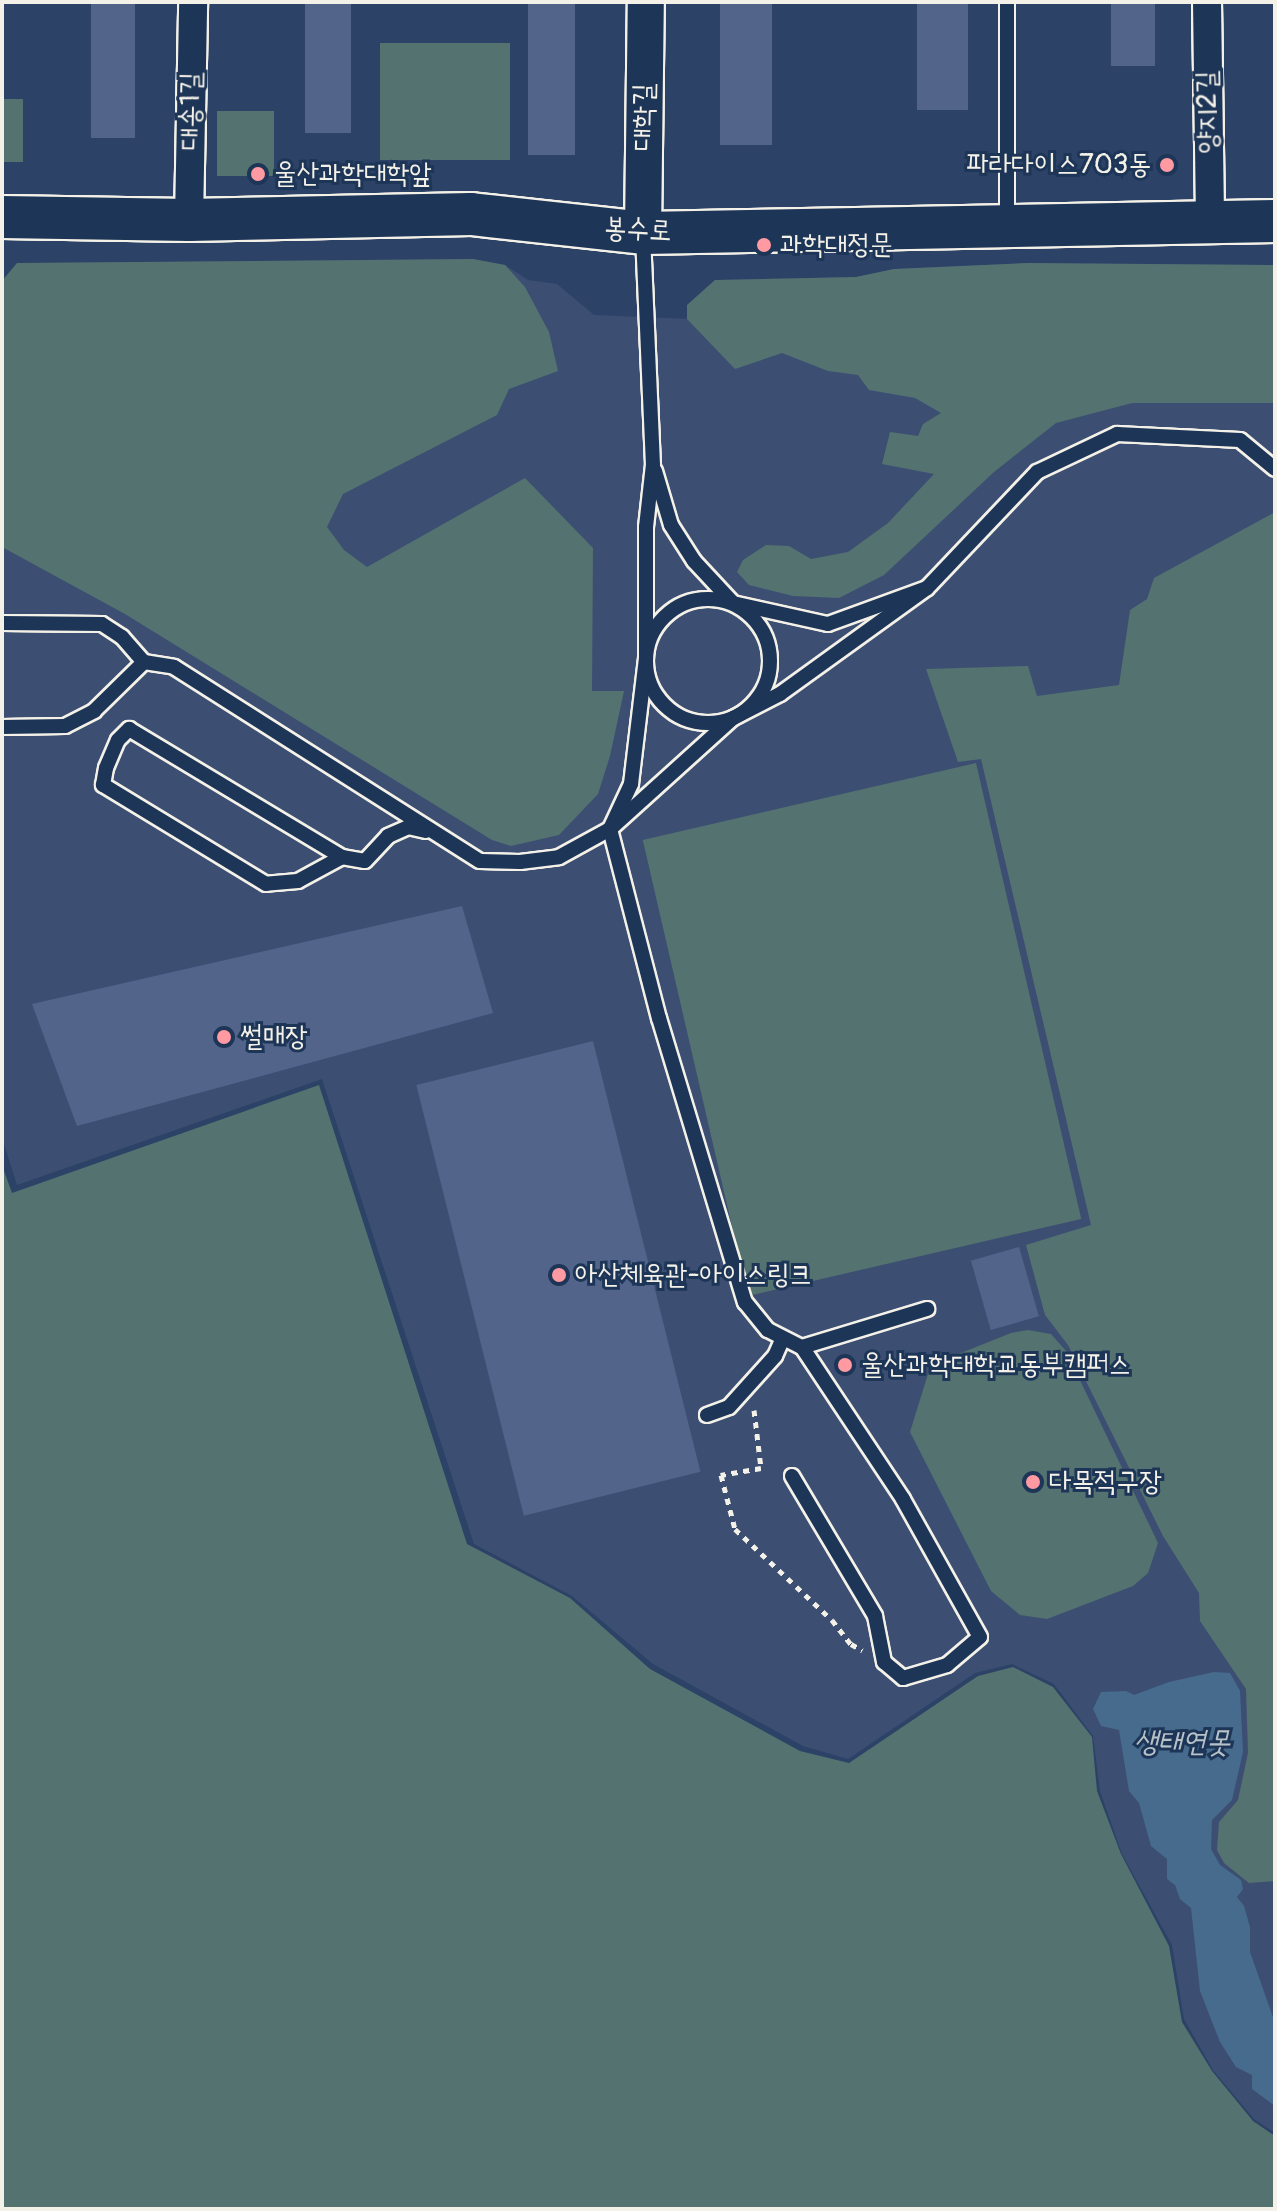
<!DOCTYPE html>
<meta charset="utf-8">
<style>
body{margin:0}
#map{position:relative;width:1277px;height:2211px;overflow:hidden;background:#2c4266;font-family:Pangolin,"Poor Story",sans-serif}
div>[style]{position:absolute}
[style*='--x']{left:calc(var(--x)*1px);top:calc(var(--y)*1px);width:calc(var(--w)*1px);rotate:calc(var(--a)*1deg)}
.built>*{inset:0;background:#3c4f73}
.green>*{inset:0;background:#547270;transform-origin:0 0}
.water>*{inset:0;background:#466b8d}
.building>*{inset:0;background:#53648b;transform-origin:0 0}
.path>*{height:5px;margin-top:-2.5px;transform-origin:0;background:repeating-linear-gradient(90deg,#f4f1e8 0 6px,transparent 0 12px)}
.roads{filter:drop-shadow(2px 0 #f4f1e8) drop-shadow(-2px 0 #f4f1e8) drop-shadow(0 2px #f4f1e8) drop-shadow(0 -2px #f4f1e8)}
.service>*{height:14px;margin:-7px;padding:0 7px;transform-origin:7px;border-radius:7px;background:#1d3557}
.service>.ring{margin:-7px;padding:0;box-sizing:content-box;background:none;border:14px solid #1d3557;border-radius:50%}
.minor>*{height:28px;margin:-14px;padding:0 14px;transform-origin:14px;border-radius:14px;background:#1d3557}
.tertiary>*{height:36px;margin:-18px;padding:0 18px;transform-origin:18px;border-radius:18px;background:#1d3557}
.secondary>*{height:42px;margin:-21px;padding:0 21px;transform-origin:21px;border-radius:21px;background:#1d3557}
.dots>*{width:22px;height:22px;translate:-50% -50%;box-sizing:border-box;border:4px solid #1d3557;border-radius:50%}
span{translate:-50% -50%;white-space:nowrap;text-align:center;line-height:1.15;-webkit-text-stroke:6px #1d3557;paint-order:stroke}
.street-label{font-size:28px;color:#f4f1e8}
.poi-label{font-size:28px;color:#f4f1e8}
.right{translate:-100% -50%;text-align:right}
.left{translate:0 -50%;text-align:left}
.water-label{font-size:30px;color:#b7c2c8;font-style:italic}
.frame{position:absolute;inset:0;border:4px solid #f4f1e8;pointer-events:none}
</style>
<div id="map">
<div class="built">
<i style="clip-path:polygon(473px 259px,505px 265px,528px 280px,557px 284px,594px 315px,687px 319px,687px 305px,715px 280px,856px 277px,894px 269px,1028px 263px,1275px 265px,1275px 2133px,1254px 2119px,1213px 2070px,1184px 2019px,1172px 1945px,1122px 1854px,1100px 1791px,1093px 1736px,1054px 1684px,1012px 1664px,975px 1673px,848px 1759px,803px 1746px,653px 1664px,572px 1596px,474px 1544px,322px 1079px,17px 1185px,2px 1138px,2px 281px,17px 263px)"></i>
</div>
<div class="green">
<i style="left:380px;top:43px;width:130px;height:117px"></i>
<i style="left:2px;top:99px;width:21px;height:63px"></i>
<i style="left:274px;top:111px;width:65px;height:57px;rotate:90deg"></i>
<i style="clip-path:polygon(473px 259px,505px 265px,525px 287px,549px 332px,558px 371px,509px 389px,497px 415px,343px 494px,327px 527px,344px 550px,367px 567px,525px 478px,593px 548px,592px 691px,624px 691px,610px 756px,598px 794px,559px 835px,511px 846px,492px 840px,125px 614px,2px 547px,2px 281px,17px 263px)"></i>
<i style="clip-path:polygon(1028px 263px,1275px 265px,1275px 403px,1132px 403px,1056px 423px,994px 472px,884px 575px,839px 598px,793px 596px,749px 585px,737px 572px,743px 560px,766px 545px,789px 546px,811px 559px,848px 552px,888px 523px,934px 474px,882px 464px,890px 432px,918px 436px,923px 424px,941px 413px,915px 398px,869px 390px,858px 375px,828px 371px,782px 353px,735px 369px,687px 319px,687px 305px,715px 280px,856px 277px,894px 269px)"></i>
<i style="clip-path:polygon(1275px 512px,1275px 1881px,1249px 1883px,1224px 1863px,1217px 1850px,1219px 1822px,1238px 1800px,1248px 1753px,1246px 1689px,1200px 1621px,1199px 1593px,1163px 1536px,1068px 1345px,1045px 1315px,1026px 1245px,1091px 1225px,981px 759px,958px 762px,926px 669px,1028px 666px,1037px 696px,1119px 685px,1130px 610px,1147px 599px,1154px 578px)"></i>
<i style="left:976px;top:763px;width:468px;height:342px;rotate:77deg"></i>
<i style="clip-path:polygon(319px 1085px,467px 1544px,570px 1598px,650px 1669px,800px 1751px,849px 1763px,978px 1676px,1013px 1667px,1053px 1687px,1092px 1737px,1097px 1791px,1121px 1854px,1169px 1946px,1182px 2022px,1212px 2071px,1253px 2121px,1275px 2136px,1275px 2209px,2px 2209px,2px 1165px,12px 1193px)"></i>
<i style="clip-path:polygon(1028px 1330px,1051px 1334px,1066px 1351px,1158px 1543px,1148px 1573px,1133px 1586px,1047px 1619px,1020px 1615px,991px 1591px,910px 1432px,928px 1374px,936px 1363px,1011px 1333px)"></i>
</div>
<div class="water">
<i style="clip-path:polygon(1214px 1672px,1230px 1673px,1240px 1691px,1243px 1752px,1232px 1800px,1212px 1820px,1211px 1849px,1220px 1865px,1241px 1880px,1243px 1889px,1237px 1897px,1244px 1906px,1250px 1927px,1250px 1952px,1275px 2023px,1275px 2106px,1252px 2089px,1252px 2075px,1236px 2067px,1220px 2042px,1200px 1991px,1191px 1908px,1180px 1899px,1175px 1885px,1167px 1879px,1167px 1859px,1151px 1846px,1139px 1803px,1129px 1791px,1119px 1730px,1101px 1726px,1093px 1709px,1101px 1692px,1126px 1691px,1134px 1695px,1169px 1682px)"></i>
</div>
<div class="building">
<i style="left:91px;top:2px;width:44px;height:136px"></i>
<i style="left:305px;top:2px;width:46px;height:131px"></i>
<i style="left:528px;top:2px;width:47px;height:153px"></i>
<i style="left:720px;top:2px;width:52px;height:143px"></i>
<i style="left:917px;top:2px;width:51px;height:108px"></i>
<i style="left:1111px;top:2px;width:44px;height:64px"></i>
<i style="clip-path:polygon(462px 906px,493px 1013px,77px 1126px,32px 1004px)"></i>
<i style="left:593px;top:1041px;width:444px;height:182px;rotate:76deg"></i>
<i style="left:1019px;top:1247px;width:72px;height:50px;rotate:74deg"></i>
</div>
<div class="path">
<i style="--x:754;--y:1410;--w:58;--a:83.1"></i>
<i style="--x:761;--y:1468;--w:41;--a:170.1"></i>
<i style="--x:721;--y:1475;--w:56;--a:75.5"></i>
<i style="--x:735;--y:1529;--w:133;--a:43.2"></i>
<i style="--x:832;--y:1620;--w:31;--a:52"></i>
<i style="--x:851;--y:1644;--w:13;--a:29"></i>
</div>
<div class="roads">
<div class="service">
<i style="--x:1007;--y:222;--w:220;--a:-90"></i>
<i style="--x:655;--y:471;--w:56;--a:73.5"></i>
<i style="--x:671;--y:525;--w:43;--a:57.4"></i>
<i style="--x:694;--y:561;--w:57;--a:47.1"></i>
<i style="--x:733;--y:603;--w:97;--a:12.5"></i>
<i style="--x:828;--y:624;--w:105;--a:-20"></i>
<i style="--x:927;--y:588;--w:160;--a:-46.5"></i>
<i style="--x:1037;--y:472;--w:89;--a:-25.4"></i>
<i style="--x:1117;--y:434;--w:123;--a:2.8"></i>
<i style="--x:1240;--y:440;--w:45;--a:39.6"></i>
<i style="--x:927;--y:588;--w:181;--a:144.2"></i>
<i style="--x:780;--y:694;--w:53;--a:152.9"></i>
<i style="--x:733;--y:718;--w:166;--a:137.9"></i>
<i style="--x:610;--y:829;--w:195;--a:75.5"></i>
<i style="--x:659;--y:1018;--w:297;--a:73.2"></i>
<i style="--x:745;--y:1302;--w:36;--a:51"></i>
<i style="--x:768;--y:1330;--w:38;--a:27"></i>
<i style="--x:802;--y:1347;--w:131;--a:-16.9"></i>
<i class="ring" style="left:646px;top:599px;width:110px;height:110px"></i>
<i style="--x:2;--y:623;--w:100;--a:0.6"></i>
<i style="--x:102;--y:624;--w:24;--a:33"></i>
<i style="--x:122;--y:637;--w:33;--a:49"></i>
<i style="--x:144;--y:662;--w:30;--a:9"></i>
<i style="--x:174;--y:667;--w:362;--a:32.4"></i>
<i style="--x:480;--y:861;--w:40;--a:1.4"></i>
<i style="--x:520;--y:862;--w:39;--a:-7"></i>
<i style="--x:559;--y:857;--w:58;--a:-28.8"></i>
<i style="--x:610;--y:829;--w:50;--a:-65"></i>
<i style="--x:631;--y:784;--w:126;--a:-83.2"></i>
<i style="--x:646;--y:659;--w:132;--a:-90"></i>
<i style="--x:646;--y:527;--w:62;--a:-83.6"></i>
<i style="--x:653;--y:465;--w:228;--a:-92.5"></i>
<i style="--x:2;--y:727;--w:63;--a:-0.9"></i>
<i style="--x:65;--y:726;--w:33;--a:-27"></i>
<i style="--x:94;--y:711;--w:70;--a:-44.4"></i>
<i style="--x:342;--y:857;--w:50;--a:151.4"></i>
<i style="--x:298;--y:881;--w:32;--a:175"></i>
<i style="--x:266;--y:884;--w:191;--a:-148.7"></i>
<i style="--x:103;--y:785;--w:17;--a:-80"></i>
<i style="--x:106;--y:768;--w:30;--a:-67"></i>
<i style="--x:118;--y:740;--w:16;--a:-45"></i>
<i style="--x:129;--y:729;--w:249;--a:31"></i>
<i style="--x:342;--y:857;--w:23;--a:10"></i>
<i style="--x:365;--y:861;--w:34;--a:-47"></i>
<i style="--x:388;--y:836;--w:22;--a:-24"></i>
<i style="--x:408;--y:827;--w:18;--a:13"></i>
<i style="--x:707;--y:1415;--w:23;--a:-20"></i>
<i style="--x:729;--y:1407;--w:69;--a:-48"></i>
<i style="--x:775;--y:1356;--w:17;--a:-66"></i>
<i style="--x:792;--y:1476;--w:163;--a:59.3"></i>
<i style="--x:875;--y:1616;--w:47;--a:78.9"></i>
<i style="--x:884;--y:1662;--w:25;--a:40"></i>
<i style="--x:903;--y:1678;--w:46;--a:-16.5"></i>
<i style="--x:947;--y:1665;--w:43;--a:-40.3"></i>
<i style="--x:980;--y:1637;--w:158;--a:-119.2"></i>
<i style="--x:903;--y:1499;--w:182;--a:-123.6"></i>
</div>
<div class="minor">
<i style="--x:1207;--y:2;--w:221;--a:89.2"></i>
<i style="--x:189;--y:220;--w:218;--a:-88.9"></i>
</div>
<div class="tertiary">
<i style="--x:643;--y:233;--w:231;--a:-89.3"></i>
</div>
<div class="secondary">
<i style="--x:2;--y:217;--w:187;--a:0.9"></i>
<i style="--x:189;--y:220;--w:282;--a:-1.2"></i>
<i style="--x:471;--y:214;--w:173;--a:6.3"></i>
<i style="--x:643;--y:233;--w:632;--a:-1.09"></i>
</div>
</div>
<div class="dots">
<i style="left:1167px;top:165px;background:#ff9aa2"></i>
<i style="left:258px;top:174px;background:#ff9aa2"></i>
<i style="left:764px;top:245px;background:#ff9aa2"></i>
<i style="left:224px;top:1037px;background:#ff9aa2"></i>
<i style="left:559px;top:1275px;background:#ff9aa2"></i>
<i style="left:845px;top:1365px;background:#ff9aa2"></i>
<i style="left:1033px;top:1482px;background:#ff9aa2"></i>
</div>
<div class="street-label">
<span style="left:191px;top:111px;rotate:-89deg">대송1길</span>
<span style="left:1208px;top:112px;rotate:-91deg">양지2길</span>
<span style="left:644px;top:117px;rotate:-89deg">대학길</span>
<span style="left:638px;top:230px;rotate:3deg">봉수로</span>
</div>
<div class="poi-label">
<span class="right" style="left:1151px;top:165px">파라다이스703동</span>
<span class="left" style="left:274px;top:174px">울산과학대학앞</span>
<span class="left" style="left:780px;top:245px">과학대정문</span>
<span class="left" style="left:240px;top:1037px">썰매장</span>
<span class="left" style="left:575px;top:1275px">아산체육관-아이스링크</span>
<span class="left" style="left:861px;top:1365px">울산과학대학교동부캠퍼스</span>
<span class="left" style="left:1049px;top:1482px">다목적구장</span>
</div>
<div class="water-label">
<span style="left:1182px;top:1742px">생태연못</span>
</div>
<div class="frame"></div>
</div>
